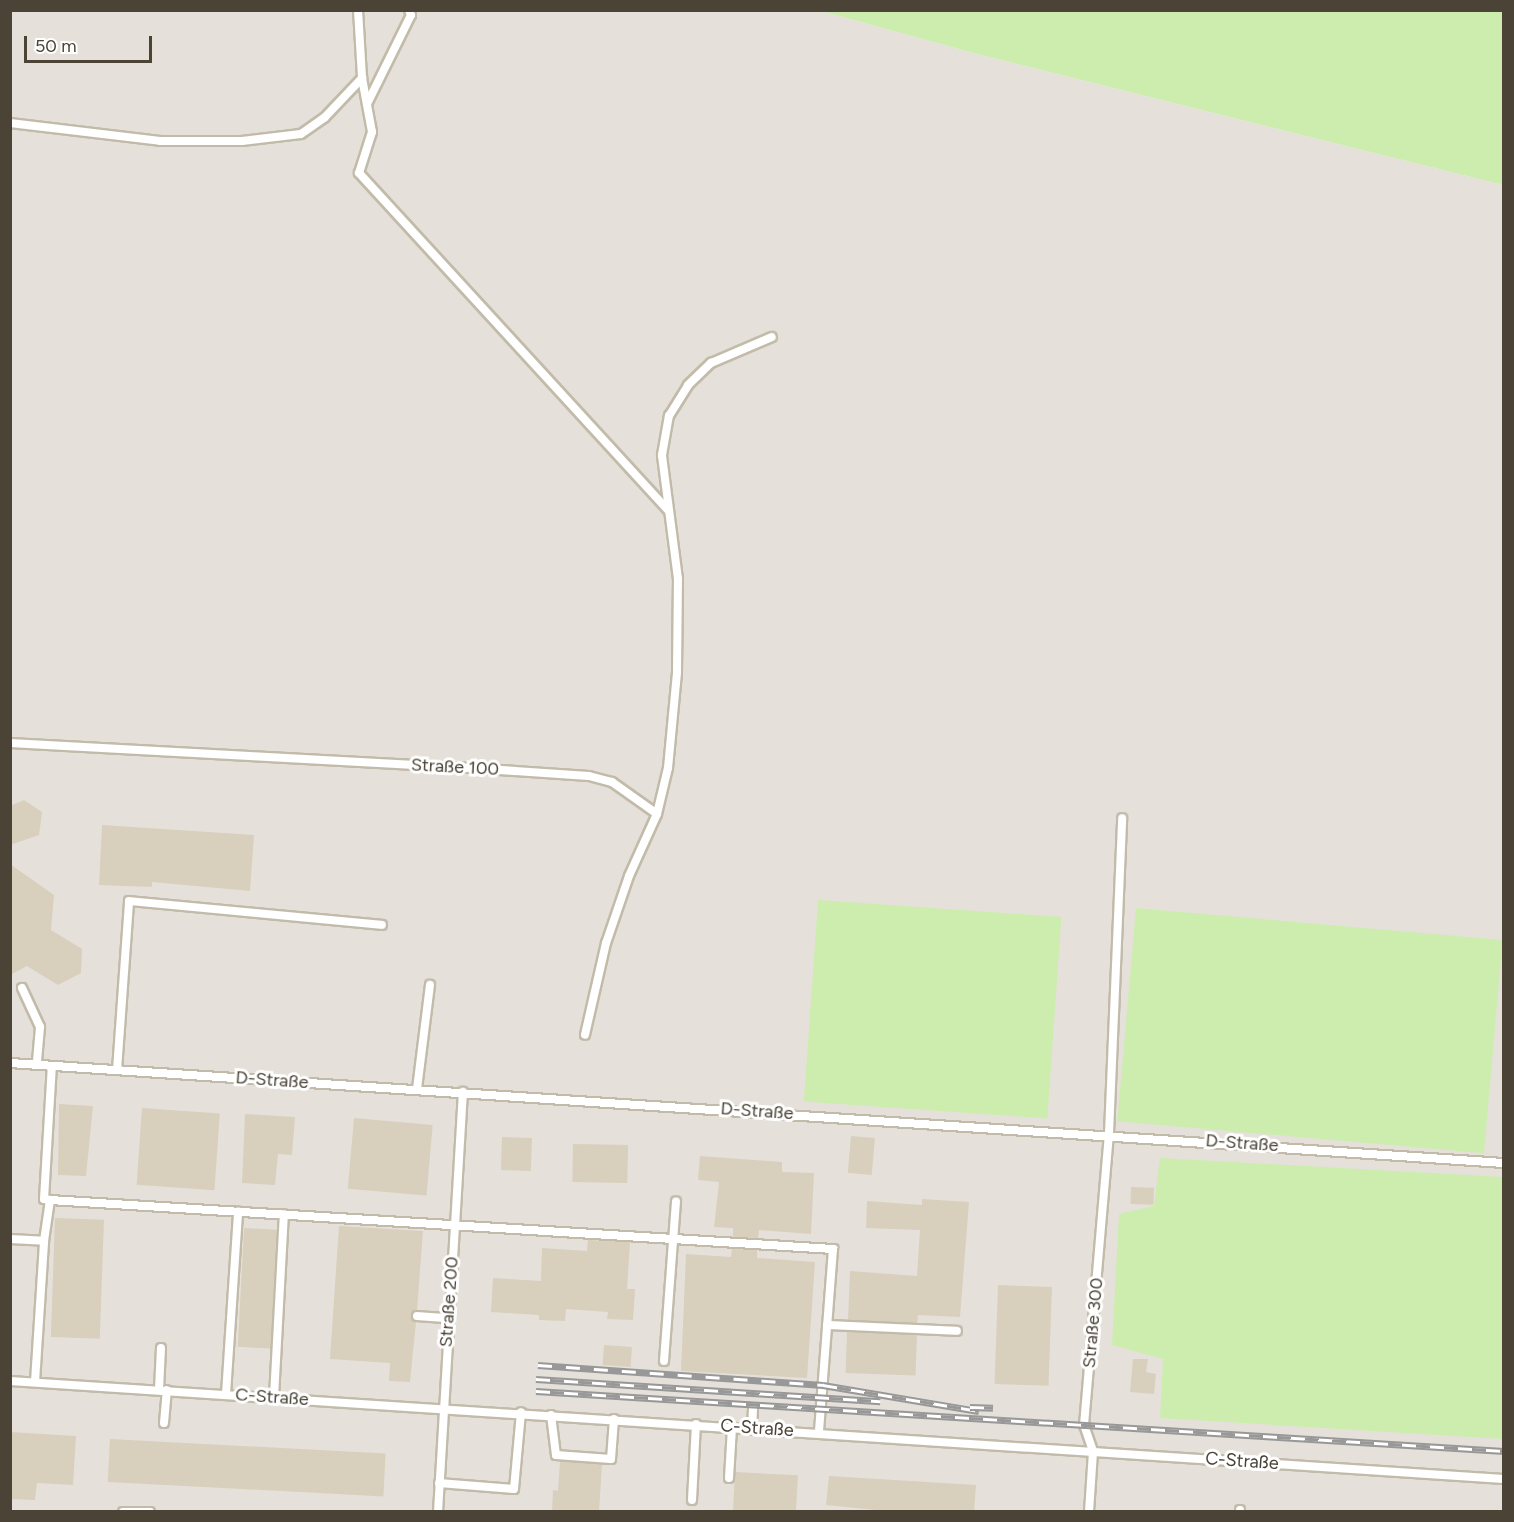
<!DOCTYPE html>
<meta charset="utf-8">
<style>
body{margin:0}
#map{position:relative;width:1514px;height:1522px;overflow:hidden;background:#f5f2e8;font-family:Figtree,sans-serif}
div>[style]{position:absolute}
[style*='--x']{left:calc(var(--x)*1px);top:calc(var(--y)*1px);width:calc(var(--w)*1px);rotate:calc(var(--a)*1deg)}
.industrial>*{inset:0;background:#e5e1da}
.green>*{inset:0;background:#ccedae;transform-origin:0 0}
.building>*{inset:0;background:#d8cfbd;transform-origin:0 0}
.roads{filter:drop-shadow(2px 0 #c2bbaa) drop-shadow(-2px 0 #c2bbaa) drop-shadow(0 2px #c2bbaa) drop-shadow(0 -2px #c2bbaa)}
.lane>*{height:8px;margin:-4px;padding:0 4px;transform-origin:4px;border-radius:4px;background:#fff}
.rail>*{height:7px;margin-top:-3.5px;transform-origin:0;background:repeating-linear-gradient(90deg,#fff 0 14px,#989898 0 28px);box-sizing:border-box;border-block:2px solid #989898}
span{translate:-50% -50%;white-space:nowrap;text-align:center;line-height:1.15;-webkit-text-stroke:6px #fff;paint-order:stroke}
.street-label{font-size:18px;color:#4a4336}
.frame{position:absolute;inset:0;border:12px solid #4a4336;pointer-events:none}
.scale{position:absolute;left:24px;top:36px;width:128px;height:27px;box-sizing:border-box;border:3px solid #4a4336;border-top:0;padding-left:8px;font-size:18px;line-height:21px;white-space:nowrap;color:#4a4336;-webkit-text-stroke:4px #fff;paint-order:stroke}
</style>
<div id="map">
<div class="industrial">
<i style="clip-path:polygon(10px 11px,821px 11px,977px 54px,1503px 185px,1503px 1511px,11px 1511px)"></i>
</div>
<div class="green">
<i style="clip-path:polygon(821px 11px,1503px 11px,1503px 185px,977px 54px)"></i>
<i style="left:818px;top:900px;width:244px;height:202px;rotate:4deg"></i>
<i style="left:1136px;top:908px;width:368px;height:214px;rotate:5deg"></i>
<i style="clip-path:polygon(1160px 1158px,1503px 1177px,1503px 1439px,1160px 1418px,1163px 1359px,1112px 1345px,1119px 1214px,1154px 1206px)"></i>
</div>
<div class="building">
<i style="clip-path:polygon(24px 800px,42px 812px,39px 835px,10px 845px,10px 806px)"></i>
<i style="clip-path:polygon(102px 825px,254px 835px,250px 891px,152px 882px,152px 887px,99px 885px)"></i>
<i style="clip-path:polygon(10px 864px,54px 895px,51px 930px,82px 949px,81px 973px,58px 985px,27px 966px,10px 975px)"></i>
<i style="clip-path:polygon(59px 1104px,93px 1106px,86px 1176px,58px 1175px)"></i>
<i style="left:142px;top:1108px;width:78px;height:77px;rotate:4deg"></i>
<i style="clip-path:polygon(245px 1114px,295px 1117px,292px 1155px,278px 1154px,275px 1185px,242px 1183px)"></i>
<i style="left:354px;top:1118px;width:79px;height:71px;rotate:5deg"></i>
<i style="left:851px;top:1136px;width:24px;height:37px;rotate:5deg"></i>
<i style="left:502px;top:1137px;width:30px;height:33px;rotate:2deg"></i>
<i style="left:573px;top:1144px;width:55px;height:38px;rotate:1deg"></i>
<i style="clip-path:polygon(700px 1156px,782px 1162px,782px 1172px,814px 1173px,811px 1234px,759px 1230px,758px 1238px,733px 1237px,733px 1228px,714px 1227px,719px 1182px,698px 1180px)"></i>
<i style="left:1131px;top:1187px;width:23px;height:17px;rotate:2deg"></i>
<i style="clip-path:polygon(922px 1199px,969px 1202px,960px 1317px,918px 1315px,917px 1323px,848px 1320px,850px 1271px,917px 1276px,920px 1230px,866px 1228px,867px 1201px,922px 1205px)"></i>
<i style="left:55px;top:1218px;width:49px;height:119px;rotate:2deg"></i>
<i style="clip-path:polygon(339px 1226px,423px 1231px,417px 1310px,411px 1315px,416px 1322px,410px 1382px,389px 1381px,390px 1363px,330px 1359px)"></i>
<i style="left:244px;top:1228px;width:33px;height:119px;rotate:3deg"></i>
<i style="clip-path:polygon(588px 1240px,630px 1242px,627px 1289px,635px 1289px,633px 1320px,607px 1319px,608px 1312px,566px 1309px,565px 1321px,539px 1320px,539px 1315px,491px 1312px,493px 1278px,541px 1281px,542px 1248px,587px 1251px)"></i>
<i style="clip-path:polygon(732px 1249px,757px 1250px,757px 1258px,815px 1262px,807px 1378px,681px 1371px,686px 1254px,731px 1257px)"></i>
<i style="left:998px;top:1285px;width:54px;height:99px;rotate:2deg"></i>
<i style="left:847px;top:1332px;width:70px;height:41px;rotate:2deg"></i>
<i style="left:604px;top:1345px;width:28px;height:20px;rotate:4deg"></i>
<i style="clip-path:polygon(1133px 1359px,1148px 1359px,1146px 1372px,1156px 1374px,1154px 1394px,1130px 1392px)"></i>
<i style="clip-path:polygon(10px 1432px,76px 1436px,73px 1485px,37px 1483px,35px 1500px,10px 1499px)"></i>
<i style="left:110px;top:1439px;width:276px;height:43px;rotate:3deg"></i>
<i style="clip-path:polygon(560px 1461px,602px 1464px,599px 1512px,552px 1512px,553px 1490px,558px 1491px)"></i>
<i style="left:735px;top:1472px;width:63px;height:40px;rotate:3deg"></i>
<i style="clip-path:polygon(829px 1476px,976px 1485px,974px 1512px,896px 1512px,826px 1505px)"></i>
</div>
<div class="roads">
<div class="lane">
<i style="--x:358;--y:10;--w:68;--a:86.6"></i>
<i style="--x:362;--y:78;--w:55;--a:79.5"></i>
<i style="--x:372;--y:132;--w:43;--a:107.6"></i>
<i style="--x:359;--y:173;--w:456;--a:47.5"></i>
<i style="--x:367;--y:104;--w:99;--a:-63.7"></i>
<i style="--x:411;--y:15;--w:5;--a:-112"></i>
<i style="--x:10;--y:123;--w:151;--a:6.8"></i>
<i style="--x:160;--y:141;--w:82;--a:0"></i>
<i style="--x:242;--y:141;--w:59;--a:-6.8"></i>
<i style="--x:301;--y:134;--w:29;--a:-35"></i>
<i style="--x:325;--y:117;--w:54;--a:-46.5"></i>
<i style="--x:10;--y:743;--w:461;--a:3.1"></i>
<i style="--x:470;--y:768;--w:119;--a:3.8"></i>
<i style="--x:589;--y:776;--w:24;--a:15"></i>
<i style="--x:612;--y:782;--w:55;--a:35.4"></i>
<i style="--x:657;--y:814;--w:68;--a:114.3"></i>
<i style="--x:629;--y:876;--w:71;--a:108.9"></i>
<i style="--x:606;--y:943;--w:94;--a:102.9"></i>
<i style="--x:657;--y:814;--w:47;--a:-76.6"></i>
<i style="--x:668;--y:768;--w:96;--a:-84.6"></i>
<i style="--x:677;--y:672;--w:93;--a:-89.4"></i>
<i style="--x:678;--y:579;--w:125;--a:-97.4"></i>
<i style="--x:662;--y:455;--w:40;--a:-80"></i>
<i style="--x:669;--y:416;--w:36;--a:-58"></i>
<i style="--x:688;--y:385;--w:32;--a:-44"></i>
<i style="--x:711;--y:363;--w:66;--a:-23.1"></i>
<i style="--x:22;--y:988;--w:43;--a:65.2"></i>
<i style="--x:40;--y:1027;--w:38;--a:95"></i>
<i style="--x:10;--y:1063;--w:1497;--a:3.83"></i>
<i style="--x:117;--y:1070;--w:169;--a:-85.9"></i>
<i style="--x:129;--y:901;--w:254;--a:5.4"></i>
<i style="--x:417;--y:1089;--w:105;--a:-82.9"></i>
<i style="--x:50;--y:1200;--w:6;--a:-171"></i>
<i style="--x:44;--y:1199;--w:133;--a:-86.6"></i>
<i style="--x:10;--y:1239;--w:34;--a:3"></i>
<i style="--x:44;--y:1241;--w:41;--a:-81.7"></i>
<i style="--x:50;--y:1200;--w:785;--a:3.58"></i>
<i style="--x:833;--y:1249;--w:185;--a:94.4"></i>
<i style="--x:417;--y:1316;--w:31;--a:4"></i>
<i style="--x:827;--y:1325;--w:130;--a:2.6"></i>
<i style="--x:664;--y:1361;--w:160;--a:-85.7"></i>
<i style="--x:10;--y:1381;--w:1497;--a:3.75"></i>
<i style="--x:35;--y:1382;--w:141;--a:-86.3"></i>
<i style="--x:159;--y:1390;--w:42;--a:-87.3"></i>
<i style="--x:226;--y:1394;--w:183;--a:-86.2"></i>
<i style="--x:274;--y:1397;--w:183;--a:-86.9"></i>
<i style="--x:551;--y:1415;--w:40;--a:82.9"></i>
<i style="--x:556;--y:1455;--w:55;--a:4.2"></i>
<i style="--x:611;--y:1459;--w:40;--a:-85.7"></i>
<i style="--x:164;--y:1423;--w:33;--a:-85"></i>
<i style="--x:752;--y:1428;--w:20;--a:-87"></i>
<i style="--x:729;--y:1478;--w:51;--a:-86.6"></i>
<i style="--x:439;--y:1483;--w:75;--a:4.6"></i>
<i style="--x:514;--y:1489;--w:77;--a:-84.8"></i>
<i style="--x:692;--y:1500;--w:76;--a:-87"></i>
<i style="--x:123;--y:1512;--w:27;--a:0"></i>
<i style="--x:438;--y:1512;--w:421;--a:-86.6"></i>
<i style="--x:1089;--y:1512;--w:61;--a:-86.2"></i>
<i style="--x:1093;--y:1451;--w:28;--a:-109"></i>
<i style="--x:1084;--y:1425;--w:293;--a:-85.1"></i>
<i style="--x:1109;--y:1133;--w:315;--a:-87.6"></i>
<i style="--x:1240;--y:1512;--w:2;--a:-90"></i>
</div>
</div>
<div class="rail">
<i style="--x:538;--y:1365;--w:286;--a:4"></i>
<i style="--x:823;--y:1385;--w:158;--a:9.5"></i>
<i style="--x:536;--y:1379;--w:345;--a:3.7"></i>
<i style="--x:536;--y:1391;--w:970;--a:3.55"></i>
<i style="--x:970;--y:1407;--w:23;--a:2"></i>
</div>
<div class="street-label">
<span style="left:455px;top:767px;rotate:3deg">Straße 100</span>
<span style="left:272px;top:1080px;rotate:4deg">D-Straße</span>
<span style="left:757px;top:1111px;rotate:4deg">D-Straße</span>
<span style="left:1242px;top:1143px;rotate:4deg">D-Straße</span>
<span style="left:449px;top:1302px;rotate:-86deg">Straße 200</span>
<span style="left:1093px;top:1323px;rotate:-85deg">Straße 300</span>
<span style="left:272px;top:1397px;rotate:4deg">C-Straße</span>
<span style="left:757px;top:1428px;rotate:4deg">C-Straße</span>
<span style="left:1242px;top:1461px;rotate:4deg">C-Straße</span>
</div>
<div class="frame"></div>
<div class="scale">50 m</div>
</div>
